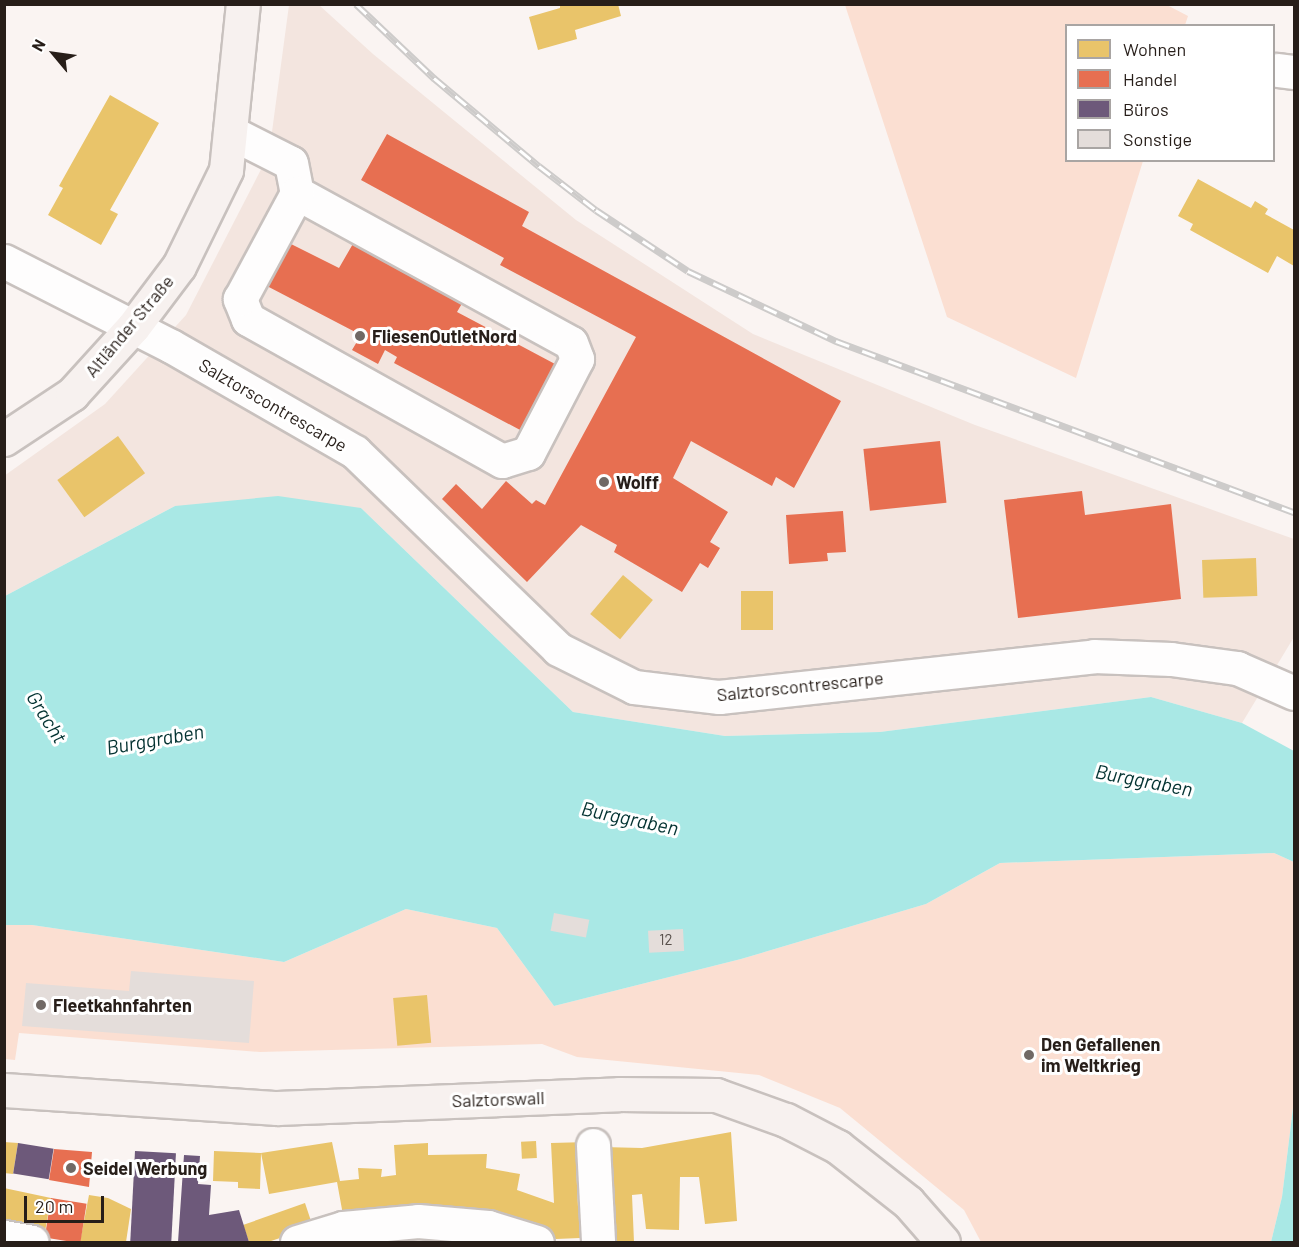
<!DOCTYPE html>
<meta charset="utf-8">
<style>
body{margin:0}
#map{position:relative;width:1299px;height:1247px;overflow:hidden;background:#faf4f2;font-family:Barlow,sans-serif}
div>[style]{position:absolute}
[style*='--x']{left:calc(var(--x)*1px);top:calc(var(--y)*1px);width:calc(var(--w)*1px);rotate:calc(var(--a)*1deg)}
.built>*{inset:0;background:#f3e5df}
.green>*{inset:0;background:#fbdfd2}
.water>*{inset:0;background:#a9e8e5}
.homes>*{inset:0;background:#e9c46a;transform-origin:0 0}
.shops>*{inset:0;background:#e76f51;transform-origin:0 0}
.offices>*{inset:0;background:#6d597a;transform-origin:0 0}
.building>*{inset:0;background:#e4ddda;transform-origin:0 0}
.roads{filter:drop-shadow(2px 0 #c8c1be) drop-shadow(-2px 0 #c8c1be) drop-shadow(0 2px #c8c1be) drop-shadow(0 -2px #c8c1be)}
.minor>*{height:33px;margin:-16.5px;padding:0 16.5px;transform-origin:16.5px;border-radius:16.5px;background:#fefdfd}
.major>*{height:33px;margin:-16.5px;padding:0 16.5px;transform-origin:16.5px;border-radius:16.5px;background:#f7f1ef}
.rail>*{height:7px;margin-top:-3.5px;transform-origin:0;background:repeating-linear-gradient(90deg,#fff 0 14px,#cdcbca 0 28px);box-sizing:border-box;border-block:2px solid #cdcbca}
.dots>*{width:16px;height:16px;translate:-50% -50%;box-sizing:border-box;border:3px solid #fff;border-radius:50%}
span{translate:-50% -50%;white-space:nowrap;text-align:center;line-height:1.15;-webkit-text-stroke:6px #fff;paint-order:stroke}
.number-label{font-size:15px;color:#58504b}
.number-label span{-webkit-text-stroke-width:0}
.street-label{font-size:18px;color:#271e19}
.poi-label{font-size:18px;color:#271e19;font-weight:700}
.left{translate:0 -50%;text-align:left}
.water-label{font-size:20px;color:#033231;font-style:italic}
.frame{position:absolute;inset:0;border:6px solid #271e19;pointer-events:none}
.legend{position:absolute;left:1065px;top:24px;width:210px;height:138px;box-sizing:border-box;background:#fff;border:2px solid #a9a5a3;margin:0;padding:8px 10px;list-style:none;font-size:18px;color:#271e19}
.legend li{display:flex;align-items:center;gap:12px;height:30px}
.legend b{width:30px;border:2px solid #a9a5a3}
.north{position:absolute;left:24px;top:24px;width:60px;height:60px;-webkit-text-stroke:4px #fff;paint-order:stroke;rotate:299deg;font-size:16px;font-weight:700;line-height:24px;text-align:center;color:#271e19}
.north::after{content:'';display:block;margin:auto;width:21px;height:27px;background:#271e19;clip-path:polygon(50% 0,100% 100%,50% 72%,0 100%)}
.scale{position:absolute;left:24px;top:1196px;width:80px;height:27px;box-sizing:border-box;border:3px solid #271e19;border-top:0;padding-left:8px;font-size:18px;line-height:21px;white-space:nowrap;color:#271e19;-webkit-text-stroke:4px #fff;paint-order:stroke}
</style>
<div id="map">
<div class="built">
<i style="clip-path:polygon(289px 5px,319px 5px,373px 54px,576px 220px,753px 334px,975px 425px,1294px 539px,1294px 637px,1242px 723px,1151px 697px,880px 732px,725px 736px,573px 712px,361px 508px,175px 506px,5px 596px,4px 476px,105px 404px,186px 315px,269px 154px)"></i>
</div>
<div class="green">
<i style="clip-path:polygon(1165px 4px,1188px 16px,1185px 25px,1066px 26px,1066px 160px,1143px 161px,1076px 378px,947px 317px,845px 5px)"></i>
<i style="clip-path:polygon(1274px 853px,1294px 862px,1294px 1100px,1282px 1197px,1271px 1242px,981px 1242px,964px 1210px,840px 1108px,759px 1075px,577px 1057px,542px 1044px,260px 1052px,19px 1033px,15px 1060px,5px 1059px,5px 925px,32px 925px,284px 962px,406px 909px,497px 928px,554px 1006px,741px 959px,926px 904px,1000px 863px)"></i>
</div>
<div class="water">
<i style="clip-path:polygon(278px 496px,361px 508px,573px 712px,725px 736px,880px 732px,1151px 697px,1242px 723px,1294px 751px,1294px 862px,1274px 853px,1000px 863px,926px 904px,741px 959px,554px 1006px,497px 928px,406px 909px,284px 962px,32px 925px,5px 925px,5px 596px,175px 506px)"></i>
<i style="clip-path:polygon(1294px 1100px,1294px 1242px,1271px 1242px,1282px 1197px)"></i>
</div>
<div class="homes">
<i style="clip-path:polygon(560px 4px,618px 4px,621px 16px,575px 30px,577px 39px,538px 50px,529px 17px,560px 8px)"></i>
<i style="clip-path:polygon(110px 95px,159px 123px,110px 210px,118px 214px,101px 245px,48px 215px,63px 188px,59px 186px)"></i>
<i style="clip-path:polygon(1198px 179px,1251px 208px,1255px 201px,1268px 209px,1265px 214px,1294px 230px,1294px 266px,1277px 256px,1268px 273px,1190px 230px,1193px 224px,1178px 216px)"></i>
<i style="left:118px;top:436px;width:46px;height:75px;rotate:54deg"></i>
<i style="left:1256px;top:558px;width:38px;height:54px;rotate:88deg"></i>
<i style="left:623px;top:575px;width:39px;height:51px;rotate:40deg"></i>
<i style="left:773px;top:591px;width:39px;height:32px;rotate:90deg"></i>
<i style="left:427px;top:995px;width:48px;height:34px;rotate:85deg"></i>
<i style="clip-path:polygon(731px 1132px,737px 1221px,705px 1224px,699px 1177px,680px 1177px,679px 1230px,646px 1229px,642px 1194px,632px 1195px,634px 1242px,604px 1242px,602px 1147px,642px 1148px)"></i>
<i style="left:536px;top:1141px;width:17px;height:15px;rotate:87deg"></i>
<i style="clip-path:polygon(4px 1142px,18px 1143px,13px 1174px,4px 1173px)"></i>
<i style="clip-path:polygon(332px 1142px,340px 1181px,359px 1179px,358px 1168px,382px 1169px,381px 1177px,396px 1175px,394px 1145px,428px 1143px,428px 1155px,487px 1154px,486px 1168px,520px 1174px,517px 1190px,554px 1203px,551px 1143px,588px 1142px,588px 1163px,576px 1164px,578px 1207px,592px 1207px,593px 1242px,580px 1242px,580px 1238px,556px 1239px,512px 1222px,343px 1215px,337px 1182px,269px 1194px,261px 1153px,260px 1189px,238px 1188px,238px 1182px,213px 1181px,214px 1151px,261px 1153px)"></i>
<i style="clip-path:polygon(4px 1188px,51px 1198px,44px 1237px,4px 1230px)"></i>
<i style="clip-path:polygon(89px 1195px,108px 1198px,131px 1209px,126px 1242px,80px 1242px)"></i>
<i style="clip-path:polygon(305px 1203px,313px 1227px,268px 1242px,249px 1242px,243px 1225px)"></i>
</div>
<div class="shops">
<i style="clip-path:polygon(387px 134px,529px 212px,522px 226px,841px 401px,794px 488px,776px 477px,772px 486px,691px 441px,673px 478px,728px 512px,710px 542px,720px 548px,708px 568px,700px 563px,682px 592px,614px 552px,617px 545px,581px 525px,527px 582px,442px 499px,456px 484px,482px 509px,506px 481px,532px 504px,536px 500px,545px 505px,636px 337px,500px 265px,504px 258px,361px 180px)"></i>
<i style="clip-path:polygon(287px 242px,339px 268px,354px 242px,464px 300px,457px 312px,555px 364px,522px 431px,394px 363px,397px 357px,385px 350px,378px 364px,352px 350px,361px 335px,265px 285px)"></i>
<i style="left:940px;top:441px;width:62px;height:77px;rotate:84deg"></i>
<i style="clip-path:polygon(1082px 491px,1085px 515px,1171px 504px,1181px 599px,1018px 618px,1004px 500px)"></i>
<i style="clip-path:polygon(843px 511px,846px 552px,827px 553px,828px 561px,789px 564px,786px 515px)"></i>
<i style="clip-path:polygon(54px 1149px,92px 1152px,89px 1187px,49px 1180px)"></i>
<i style="left:51px;top:1198px;width:36px;height:40px;rotate:9deg"></i>
</div>
<div class="offices">
<i style="left:18px;top:1143px;width:36px;height:31px;rotate:9deg"></i>
<i style="left:135px;top:1151px;width:41px;height:91px;rotate:3deg"></i>
<i style="clip-path:polygon(184px 1155px,200px 1156px,198px 1184px,211px 1185px,209px 1215px,239px 1210px,249px 1242px,178px 1242px)"></i>
</div>
<div class="building">
<i style="left:554px;top:913px;width:36px;height:18px;rotate:11deg"></i>
<i style="left:683px;top:929px;width:22px;height:35px;rotate:87deg"></i>
<i style="clip-path:polygon(131px 971px,254px 981px,249px 1043px,22px 1026px,26px 983px,129px 991px)"></i>
</div>
<div class="roads">
<div class="minor">
<i style="--x:1277;--y:70;--w:17;--a:7"></i>
<i style="--x:230;--y:132;--w:68;--a:26.9"></i>
<i style="--x:291;--y:163;--w:31;--a:79"></i>
<i style="--x:297;--y:193;--w:312;--a:28.7"></i>
<i style="--x:571;--y:343;--w:17;--a:69"></i>
<i style="--x:577;--y:359;--w:106;--a:117.5"></i>
<i style="--x:528;--y:453;--w:27;--a:163"></i>
<i style="--x:502;--y:461;--w:291;--a:-150.8"></i>
<i style="--x:248;--y:319;--w:22;--a:-112"></i>
<i style="--x:240;--y:299;--w:120;--a:-61.7"></i>
<i style="--x:4;--y:261;--w:187;--a:27"></i>
<i style="--x:171;--y:346;--w:212;--a:29.9"></i>
<i style="--x:355;--y:452;--w:283;--a:44.1"></i>
<i style="--x:558;--y:649;--w:85;--a:26.6"></i>
<i style="--x:634;--y:687;--w:86;--a:6.7"></i>
<i style="--x:719;--y:697;--w:377;--a:-6.2"></i>
<i style="--x:1094;--y:656;--w:77;--a:2.2"></i>
<i style="--x:1171;--y:659;--w:67;--a:7.8"></i>
<i style="--x:1237;--y:668;--w:62;--a:23.7"></i>
<i style="--x:593;--y:1145;--w:97;--a:87"></i>
<i style="--x:4;--y:1237;--w:28;--a:10"></i>
<i style="--x:297;--y:1242;--w:48;--a:-16.9"></i>
<i style="--x:343;--y:1228;--w:75;--a:-5.3"></i>
<i style="--x:418;--y:1221;--w:70;--a:4.9"></i>
<i style="--x:488;--y:1227;--w:51;--a:17"></i>
</div>
<div class="major">
<i style="--x:4;--y:439;--w:82;--a:-33.5"></i>
<i style="--x:72;--y:394;--w:91;--a:-47.7"></i>
<i style="--x:133;--y:327;--w:76;--a:-53"></i>
<i style="--x:179;--y:266;--w:107;--a:-63.9"></i>
<i style="--x:226;--y:170;--w:167;--a:-84.2"></i>
<i style="--x:4;--y:1090;--w:274;--a:3.8"></i>
<i style="--x:277;--y:1108;--w:342;--a:-2.3"></i>
<i style="--x:619;--y:1094;--w:97;--a:0.6"></i>
<i style="--x:716;--y:1095;--w:74;--a:19.7"></i>
<i style="--x:786;--y:1120;--w:59;--a:27.4"></i>
<i style="--x:838;--y:1147;--w:89;--a:38.2"></i>
<i style="--x:908;--y:1202;--w:53;--a:48.8"></i>
</div>
</div>
<div class="rail">
<i style="--x:356;--y:4;--w:108;--a:43.5"></i>
<i style="--x:434;--y:78;--w:137;--a:40"></i>
<i style="--x:539;--y:166;--w:72;--a:37.7"></i>
<i style="--x:596;--y:210;--w:110;--a:33.5"></i>
<i style="--x:688;--y:271;--w:164;--a:25.3"></i>
<i style="--x:836;--y:341;--w:489;--a:20.5"></i>
</div>
<div class="dots">
<i style="left:360px;top:336px;background:#716965"></i>
<i style="left:604px;top:482px;background:#716965"></i>
<i style="left:41px;top:1005px;background:#716965"></i>
<i style="left:1029px;top:1055px;background:#716965"></i>
<i style="left:71px;top:1168px;background:#716965"></i>
</div>
<div class="number-label">
<span style="left:666px;top:940px">12</span>
</div>
<div class="street-label">
<span style="left:129px;top:326px;rotate:-50deg">Altländer Straße</span>
<span style="left:273px;top:405px;rotate:30deg">Salztorscontrescarpe</span>
<span style="left:800px;top:686px;rotate:-6deg">Salztorscontrescarpe</span>
<span style="left:498px;top:1099px;rotate:-2deg">Salztorswall</span>
</div>
<div class="poi-label">
<span class="left" style="left:372px;top:336px">FliesenOutletNord</span>
<span class="left" style="left:616px;top:482px">Wolff</span>
<span class="left" style="left:53px;top:1005px">Fleetkahnfahrten</span>
<span class="left" style="left:1041px;top:1055px">Den Gefallenen<br>im Weltkrieg</span>
<span class="left" style="left:83px;top:1168px">Seidel Werbung</span>
</div>
<div class="water-label">
<span style="left:47px;top:717px;rotate:58deg">Gracht</span>
<span style="left:155px;top:739px;rotate:-10deg">Burggraben</span>
<span style="left:1144px;top:780px;rotate:11deg">Burggraben</span>
<span style="left:630px;top:818px;rotate:12deg">Burggraben</span>
</div>
<div class="frame"></div>
<ul class="legend">
<li><b style="height:16px;background:#e9c46a"></b>Wohnen</li>
<li><b style="height:16px;background:#e76f51"></b>Handel</li>
<li><b style="height:16px;background:#6d597a"></b>Büros</li>
<li><b style="height:16px;background:#e4ddda"></b>Sonstige</li>
</ul>
<div class="north">N</div>
<div class="scale">20 m</div>
</div>
